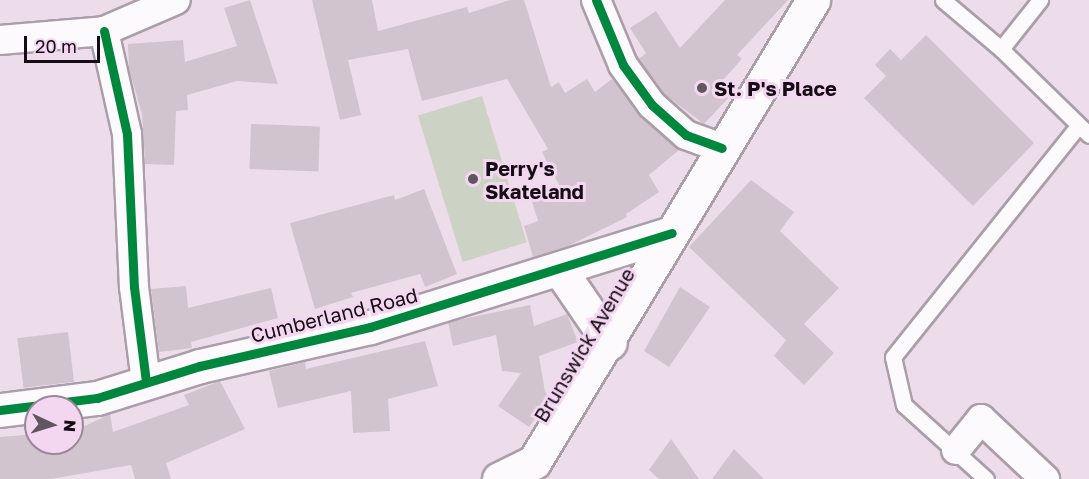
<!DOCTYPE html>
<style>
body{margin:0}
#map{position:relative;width:1089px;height:479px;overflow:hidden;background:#edddeb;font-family:"Golos Text",sans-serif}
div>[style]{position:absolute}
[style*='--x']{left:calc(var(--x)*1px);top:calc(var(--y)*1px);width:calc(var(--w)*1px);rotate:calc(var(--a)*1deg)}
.green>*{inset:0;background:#cdd3c4;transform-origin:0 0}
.building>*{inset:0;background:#d1c4cf;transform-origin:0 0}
.roads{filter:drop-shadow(2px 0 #aa9ea8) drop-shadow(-2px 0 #aa9ea8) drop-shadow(0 2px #aa9ea8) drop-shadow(0 -2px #aa9ea8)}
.lane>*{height:15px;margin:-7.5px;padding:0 7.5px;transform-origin:7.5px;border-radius:7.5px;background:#fcfafc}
.street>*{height:28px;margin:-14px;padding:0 14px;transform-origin:14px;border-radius:14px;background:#fcfafc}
.secondary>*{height:33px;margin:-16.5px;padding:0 16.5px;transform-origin:16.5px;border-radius:16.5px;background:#fcfafc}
.cycleway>*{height:9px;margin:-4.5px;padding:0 4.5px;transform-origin:4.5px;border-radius:4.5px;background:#00873e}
.dots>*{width:16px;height:16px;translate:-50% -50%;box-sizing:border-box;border:3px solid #f3d7f0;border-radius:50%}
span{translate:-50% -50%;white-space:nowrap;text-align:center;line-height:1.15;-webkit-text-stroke:6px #f3d7f0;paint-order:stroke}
.poi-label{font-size:20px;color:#160c15;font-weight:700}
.left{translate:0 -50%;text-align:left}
.street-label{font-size:20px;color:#160c15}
.north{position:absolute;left:24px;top:395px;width:60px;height:60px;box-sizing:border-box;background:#f3d7f0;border:2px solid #9b8698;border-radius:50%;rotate:94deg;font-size:16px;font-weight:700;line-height:24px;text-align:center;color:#160c15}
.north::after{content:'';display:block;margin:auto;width:21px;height:27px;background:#615560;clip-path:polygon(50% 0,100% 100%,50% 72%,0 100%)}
.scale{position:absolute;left:24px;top:36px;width:76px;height:27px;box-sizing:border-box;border:3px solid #160c15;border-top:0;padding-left:8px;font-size:18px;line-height:21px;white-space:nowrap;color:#160c15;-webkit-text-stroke:4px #f3d7f0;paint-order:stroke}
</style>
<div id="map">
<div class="green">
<i style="left:482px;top:96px;width:153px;height:67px;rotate:73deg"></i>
</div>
<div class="building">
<i style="clip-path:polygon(250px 0,278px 84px,237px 81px,187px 95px,188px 110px,176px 111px,174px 165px,145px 164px,142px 114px,129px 69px,128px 44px,183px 40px,185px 62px,237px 46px,224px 8px)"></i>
<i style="clip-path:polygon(312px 0,372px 0,378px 31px,467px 7px,469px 13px,510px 0,524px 0,551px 87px,559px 82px,565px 93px,587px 79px,595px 92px,612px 79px,641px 117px,679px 150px,649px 175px,659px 192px,626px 214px,627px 217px,568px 246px,533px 257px,524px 226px,538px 221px,530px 195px,559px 185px,542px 152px,548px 149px,507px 79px,422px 101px,408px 49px,348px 60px,361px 115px,340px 120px)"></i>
<i style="clip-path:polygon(725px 0,788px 0,737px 55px,742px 59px,720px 83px,732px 94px,704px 124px,664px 94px,639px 59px,646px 53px,630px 28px,656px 11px,680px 48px)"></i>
<i style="clip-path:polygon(926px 35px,1034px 143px,973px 206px,864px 98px,886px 76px,875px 65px,890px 49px,901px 60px)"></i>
<i style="left:251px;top:124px;width:69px;height:45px;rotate:2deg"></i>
<i style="clip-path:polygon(751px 180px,794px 212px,780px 231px,839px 288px,804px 324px,834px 353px,804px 385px,774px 356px,786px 340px,689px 247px)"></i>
<i style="clip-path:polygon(424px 189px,457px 274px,425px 287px,420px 274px,351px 293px,353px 297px,315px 309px,290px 223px,394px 195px,395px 200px)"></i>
<i style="clip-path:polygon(186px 286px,188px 308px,271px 288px,278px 318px,191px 342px,192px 348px,159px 352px,151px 289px)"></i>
<i style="clip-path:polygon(680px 287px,710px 307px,669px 367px,644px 351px)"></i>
<i style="clip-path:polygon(530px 305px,534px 326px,567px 314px,578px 342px,539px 356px,545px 392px,551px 396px,529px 427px,498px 406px,521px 373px,502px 371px,496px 335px,453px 346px,448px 322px)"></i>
<i style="left:68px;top:332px;width:50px;height:51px;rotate:83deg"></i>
<i style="clip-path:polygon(425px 341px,438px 386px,388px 399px,390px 431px,353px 433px,351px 391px,278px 408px,269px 371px,305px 362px,306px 369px)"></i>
<i style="clip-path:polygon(220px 381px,245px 429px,166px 463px,171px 479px,135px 479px,131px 465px,51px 479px,0 479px,0 437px,36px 434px,36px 450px,50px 443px,72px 443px,72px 432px,110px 414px,113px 432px,189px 405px,184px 395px)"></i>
<i style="clip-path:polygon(671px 439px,699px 479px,659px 479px,649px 470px)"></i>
<i style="clip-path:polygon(734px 449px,764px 479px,712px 479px)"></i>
</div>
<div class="roads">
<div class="lane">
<i style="--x:943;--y:0;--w:76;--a:40.2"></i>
<i style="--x:1001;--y:49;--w:123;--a:44.3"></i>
<i style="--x:1001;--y:49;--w:63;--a:-51.5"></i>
<i style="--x:986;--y:479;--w:110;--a:-137.9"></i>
<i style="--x:904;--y:405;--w:49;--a:-102.9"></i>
<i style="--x:893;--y:357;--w:296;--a:-51.3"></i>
</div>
<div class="street">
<i style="--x:596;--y:0;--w:70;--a:67.4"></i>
<i style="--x:623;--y:65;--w:49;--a:54.1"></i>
<i style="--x:652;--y:105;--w:45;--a:41.4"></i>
<i style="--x:686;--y:135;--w:38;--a:20"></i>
<i style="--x:104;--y:31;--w:106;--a:77.4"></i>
<i style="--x:127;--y:134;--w:153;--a:87.4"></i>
<i style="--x:134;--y:287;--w:96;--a:82.8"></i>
<i style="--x:0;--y:40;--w:104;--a:-4.9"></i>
<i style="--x:104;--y:31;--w:78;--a:-23.3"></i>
<i style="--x:956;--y:450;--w:40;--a:-51"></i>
<i style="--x:981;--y:419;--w:88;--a:43.2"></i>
</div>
<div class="secondary">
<i style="--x:560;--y:270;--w:88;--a:55.6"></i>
<i style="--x:0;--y:410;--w:98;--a:-7.1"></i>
<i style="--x:97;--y:398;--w:108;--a:-17.3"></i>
<i style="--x:200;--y:366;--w:174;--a:-12.9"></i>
<i style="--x:370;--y:327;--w:316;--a:-17.3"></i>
<i style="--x:534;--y:462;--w:540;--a:-58.87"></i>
<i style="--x:499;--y:479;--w:39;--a:-26"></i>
</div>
</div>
<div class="cycleway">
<i style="--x:596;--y:0;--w:70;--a:67.4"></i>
<i style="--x:623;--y:65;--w:49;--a:54.1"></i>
<i style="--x:652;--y:105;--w:45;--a:41.4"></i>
<i style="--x:686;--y:135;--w:38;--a:20"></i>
<i style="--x:104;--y:31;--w:106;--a:77.4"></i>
<i style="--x:127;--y:134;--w:153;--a:87.4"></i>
<i style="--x:134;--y:287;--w:96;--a:82.8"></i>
<i style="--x:0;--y:410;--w:98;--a:-7.1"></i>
<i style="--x:97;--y:398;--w:108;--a:-17.3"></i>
<i style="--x:200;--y:366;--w:174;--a:-12.9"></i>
<i style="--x:370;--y:327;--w:316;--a:-17.3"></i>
</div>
<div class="dots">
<i style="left:702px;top:88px;background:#615560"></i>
<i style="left:473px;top:179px;background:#615560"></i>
</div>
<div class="poi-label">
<span class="left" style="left:714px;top:88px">St. P's Place</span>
<span class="left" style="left:485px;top:180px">Perry's<br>Skateland</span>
</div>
<div class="street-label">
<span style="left:334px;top:315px;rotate:-14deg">Cumberland Road</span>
<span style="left:584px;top:345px;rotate:-59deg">Brunswick Avenue</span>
</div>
<div class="north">N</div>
<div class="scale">20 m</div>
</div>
